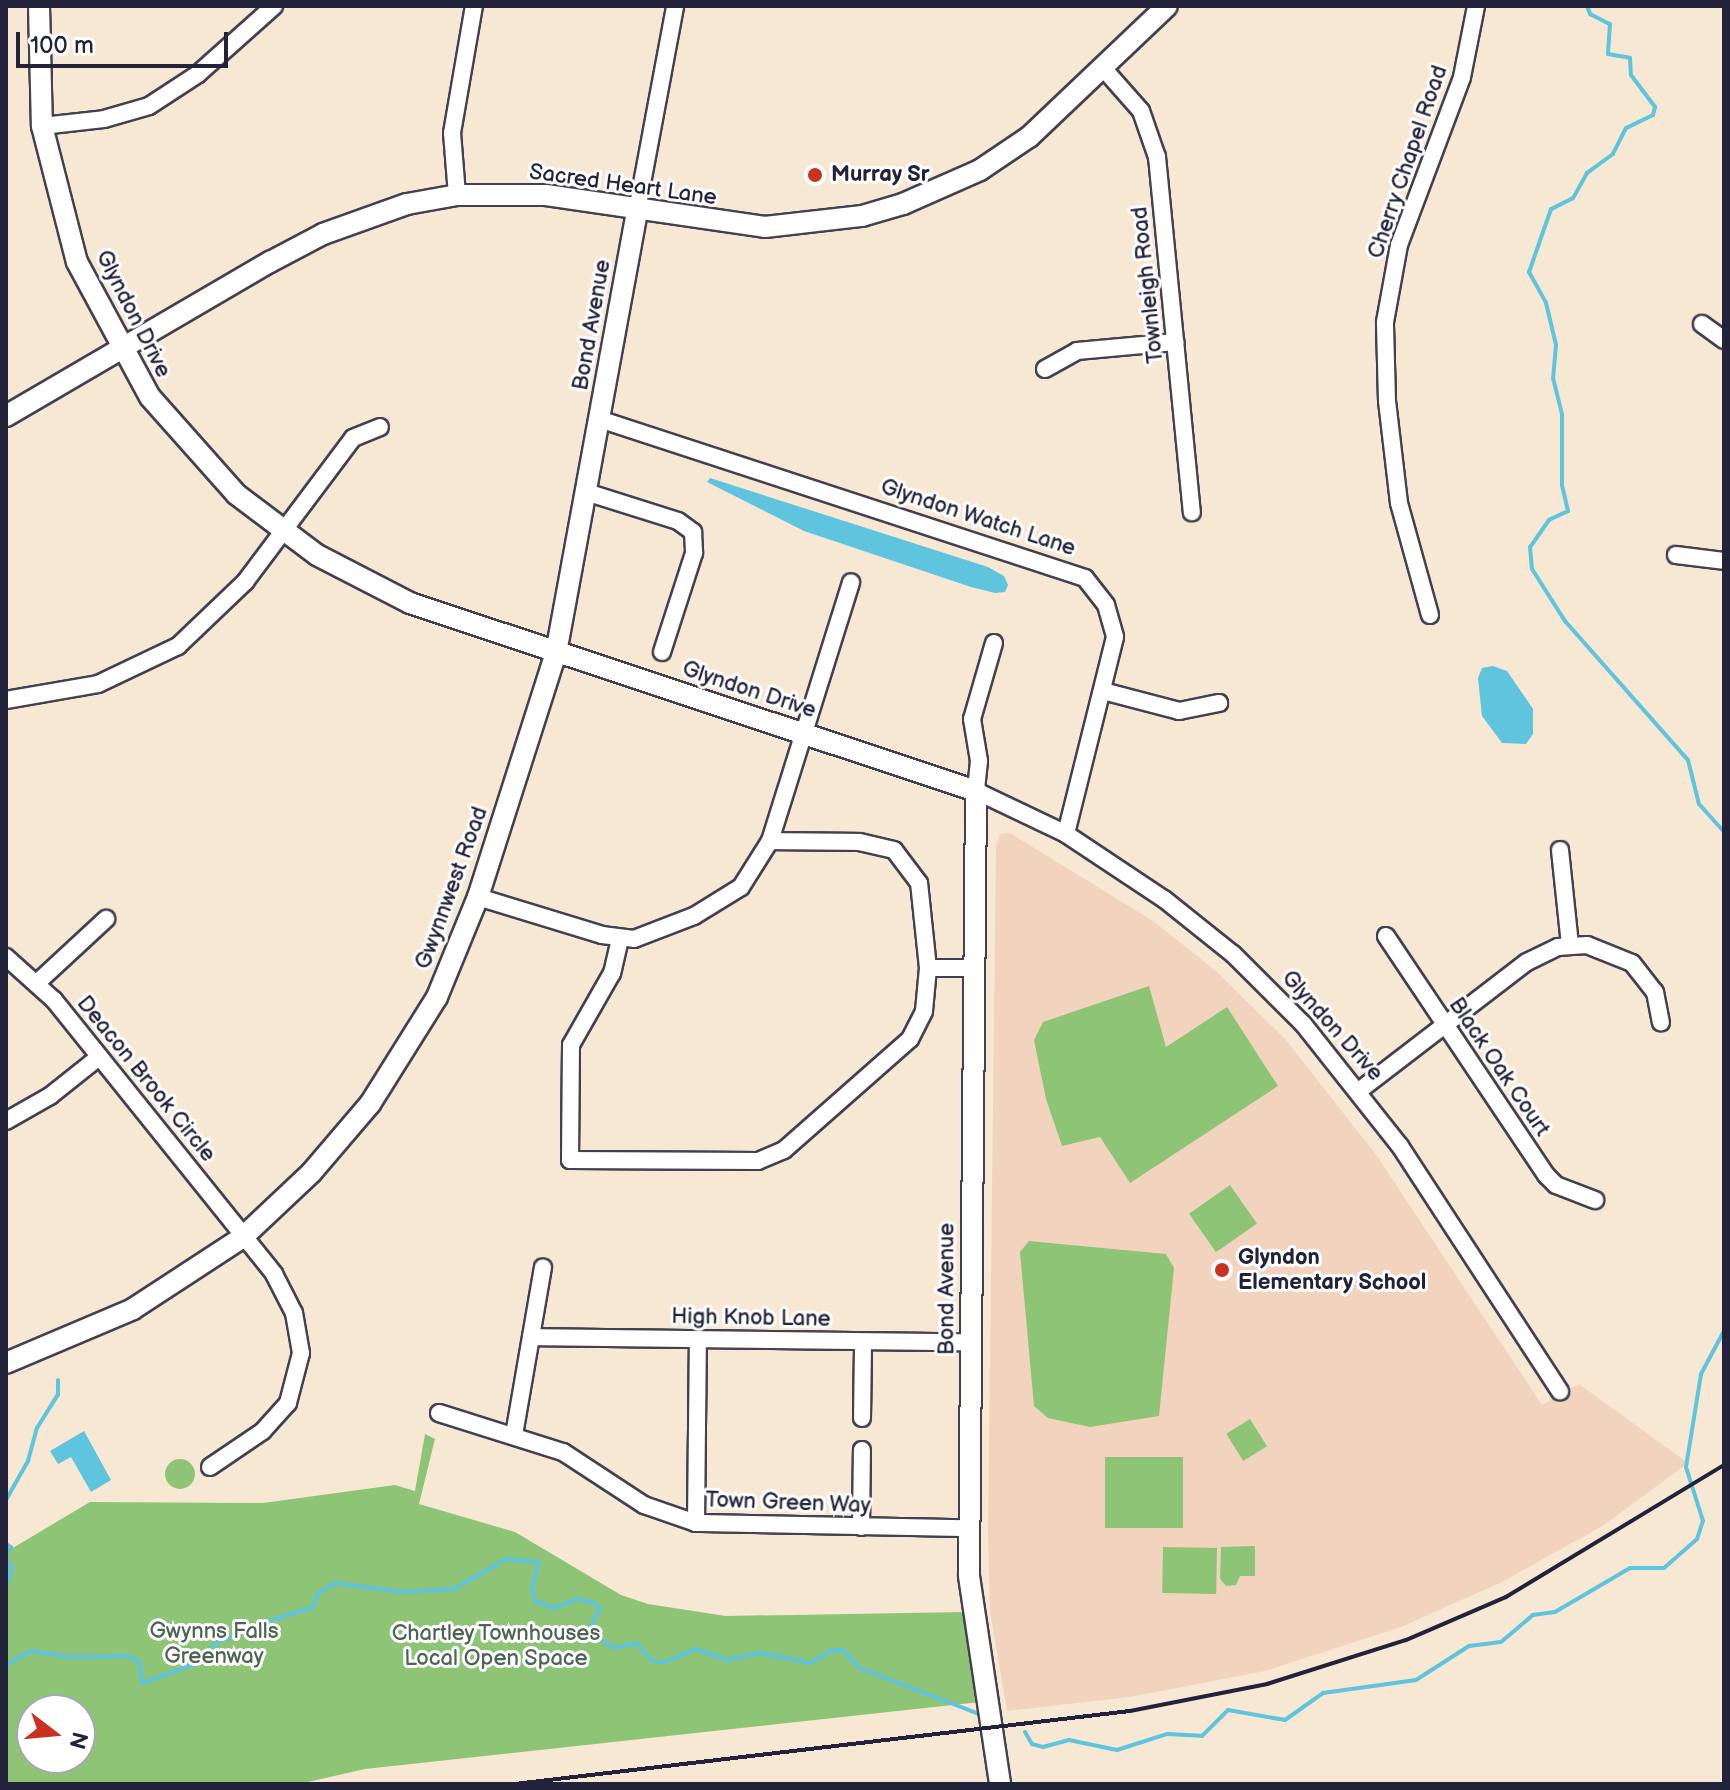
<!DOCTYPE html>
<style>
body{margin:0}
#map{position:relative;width:1730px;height:1790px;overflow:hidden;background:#f7e8d4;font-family:"Balsamiq Sans",sans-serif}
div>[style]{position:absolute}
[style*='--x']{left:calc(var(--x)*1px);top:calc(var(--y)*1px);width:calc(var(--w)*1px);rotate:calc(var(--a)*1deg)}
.built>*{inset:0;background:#f2d4be}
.green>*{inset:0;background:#8ec476;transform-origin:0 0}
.round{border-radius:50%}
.water>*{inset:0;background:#5fc4dd}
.stream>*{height:4px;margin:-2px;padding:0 2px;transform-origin:2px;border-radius:2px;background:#5fc4dd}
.roads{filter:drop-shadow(2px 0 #424052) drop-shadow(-2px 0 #424052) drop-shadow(0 2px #424052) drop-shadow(0 -2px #424052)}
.minor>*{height:16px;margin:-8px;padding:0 8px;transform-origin:8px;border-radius:8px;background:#fff}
.tertiary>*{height:20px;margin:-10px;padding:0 10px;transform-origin:10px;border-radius:10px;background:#fff}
.rail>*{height:4px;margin:-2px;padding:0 2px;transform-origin:2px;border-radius:2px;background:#22223b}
.dots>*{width:22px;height:22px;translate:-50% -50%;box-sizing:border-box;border:4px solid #fff;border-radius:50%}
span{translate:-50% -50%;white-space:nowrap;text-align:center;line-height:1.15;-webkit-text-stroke:6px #fff;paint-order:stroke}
.street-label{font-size:22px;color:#22223b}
.poi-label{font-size:22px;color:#22223b;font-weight:700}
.left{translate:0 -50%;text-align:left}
.park-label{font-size:22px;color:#4d6353}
.frame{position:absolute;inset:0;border:8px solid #22223b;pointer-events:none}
.north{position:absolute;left:16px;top:1694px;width:80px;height:80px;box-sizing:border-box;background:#fff;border:2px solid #a7a7b1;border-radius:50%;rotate:106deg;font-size:22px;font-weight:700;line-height:32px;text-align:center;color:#22223b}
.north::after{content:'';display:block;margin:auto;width:28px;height:36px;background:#c8321e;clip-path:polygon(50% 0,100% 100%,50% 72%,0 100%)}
.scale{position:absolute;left:16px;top:32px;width:212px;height:36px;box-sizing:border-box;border:4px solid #22223b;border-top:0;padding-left:10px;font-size:24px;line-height:28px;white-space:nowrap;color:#22223b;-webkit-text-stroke:6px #fff;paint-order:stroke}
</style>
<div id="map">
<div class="built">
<i style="clip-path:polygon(1010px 833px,1153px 921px,1216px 971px,1286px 1040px,1377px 1156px,1542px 1405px,1579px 1384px,1688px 1463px,1604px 1525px,1502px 1582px,1401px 1627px,1265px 1671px,1130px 1697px,1007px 1711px,990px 1611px,988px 1535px,996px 846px,1000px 834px)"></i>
</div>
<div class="green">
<i style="clip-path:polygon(1149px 986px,1166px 1047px,1227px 1007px,1278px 1086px,1130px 1183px,1100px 1137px,1062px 1146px,1046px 1099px,1034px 1040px,1043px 1022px)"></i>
<i style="left:1230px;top:1185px;width:47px;height:50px;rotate:55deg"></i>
<i style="clip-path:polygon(1029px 1241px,1166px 1254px,1174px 1268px,1159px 1416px,1090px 1427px,1048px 1418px,1034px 1406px,1020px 1252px)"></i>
<i style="left:1250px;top:1419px;width:32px;height:28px;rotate:58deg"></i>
<i style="clip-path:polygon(evenodd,425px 1434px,435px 1439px,419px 1504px,515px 1532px,621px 1595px,648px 1604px,726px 1616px,964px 1612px,980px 1702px,365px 1769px,299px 1784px,6px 1784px,6px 1552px,90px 1502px,263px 1503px,395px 1485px,415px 1491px,425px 1434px,32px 1710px,80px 1710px,80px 1758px,32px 1758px,32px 1710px)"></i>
<i style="left:1105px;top:1457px;width:78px;height:71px"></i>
<i class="round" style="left:165px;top:1459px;width:30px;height:30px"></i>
<i style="clip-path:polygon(1255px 1546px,1255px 1576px,1240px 1576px,1236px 1585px,1226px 1586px,1220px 1579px,1221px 1547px)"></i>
<i style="left:1163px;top:1547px;width:54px;height:46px;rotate:1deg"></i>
</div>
<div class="water">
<i style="clip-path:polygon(710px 478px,988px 567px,1004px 576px,1008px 585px,1005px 592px,995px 593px,971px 587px,804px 531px,707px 482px)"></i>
<i style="clip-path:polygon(1493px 666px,1507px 671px,1533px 709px,1533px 734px,1526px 744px,1502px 743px,1482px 716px,1478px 678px,1482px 668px)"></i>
<i style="clip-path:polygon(84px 1431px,111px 1480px,91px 1492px,71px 1457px,58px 1464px,50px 1451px)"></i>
</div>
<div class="stream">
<i style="--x:1587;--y:6;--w:9;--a:69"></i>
<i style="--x:1590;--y:14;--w:22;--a:27"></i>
<i style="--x:1610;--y:24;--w:30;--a:94"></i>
<i style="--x:1608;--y:54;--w:22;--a:10"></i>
<i style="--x:1630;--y:58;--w:17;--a:87"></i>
<i style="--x:1631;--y:75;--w:40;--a:53"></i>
<i style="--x:1655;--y:107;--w:8;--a:104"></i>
<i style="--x:1653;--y:115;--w:30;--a:154"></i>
<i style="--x:1626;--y:128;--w:29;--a:117"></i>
<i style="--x:1613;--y:154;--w:32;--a:144"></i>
<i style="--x:1587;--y:173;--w:29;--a:119"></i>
<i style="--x:1573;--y:198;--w:25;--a:153"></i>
<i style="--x:1551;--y:209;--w:67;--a:109.2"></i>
<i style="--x:1529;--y:272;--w:35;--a:61"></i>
<i style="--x:1546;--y:303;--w:43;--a:76.6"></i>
<i style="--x:1556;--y:345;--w:33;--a:95"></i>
<i style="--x:1553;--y:378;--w:38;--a:76"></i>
<i style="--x:1562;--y:415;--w:70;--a:90"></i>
<i style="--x:1562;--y:485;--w:27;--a:77"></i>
<i style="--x:1568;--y:511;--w:21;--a:155"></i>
<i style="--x:1549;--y:520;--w:33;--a:125"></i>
<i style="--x:1530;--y:547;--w:22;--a:85"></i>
<i style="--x:1532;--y:569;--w:62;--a:57.6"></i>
<i style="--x:1565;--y:621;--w:186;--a:48.5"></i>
<i style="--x:1688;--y:760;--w:45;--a:76"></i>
<i style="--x:1699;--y:804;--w:38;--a:48"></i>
<i style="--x:6;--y:1500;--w:45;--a:-60.6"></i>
<i style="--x:28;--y:1461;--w:34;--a:-75"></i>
<i style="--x:37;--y:1428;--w:39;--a:-58"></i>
<i style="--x:58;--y:1395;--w:15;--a:-90"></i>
<i style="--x:6;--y:1544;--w:6;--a:31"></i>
<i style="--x:11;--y:1547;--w:9;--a:122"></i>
<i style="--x:6;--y:1560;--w:9;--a:49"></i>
<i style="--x:12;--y:1567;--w:22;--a:106"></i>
<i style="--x:6;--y:1609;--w:54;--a:90"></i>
<i style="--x:6;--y:1665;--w:28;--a:-30"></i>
<i style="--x:30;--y:1651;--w:41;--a:8.3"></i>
<i style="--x:71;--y:1657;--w:56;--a:-1"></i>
<i style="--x:127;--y:1656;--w:13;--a:23"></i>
<i style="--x:139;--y:1661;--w:22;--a:82"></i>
<i style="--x:142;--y:1683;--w:59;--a:-19.7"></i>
<i style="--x:198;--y:1663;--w:24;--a:-48"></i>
<i style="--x:214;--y:1645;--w:38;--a:-27"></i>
<i style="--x:248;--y:1628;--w:68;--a:-17.9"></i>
<i style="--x:313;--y:1607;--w:15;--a:-70"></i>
<i style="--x:318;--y:1593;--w:21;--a:-29"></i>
<i style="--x:336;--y:1583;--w:68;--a:7.7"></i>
<i style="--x:403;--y:1592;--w:51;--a:-3.4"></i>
<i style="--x:454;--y:1589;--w:60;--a:-30"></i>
<i style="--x:506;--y:1559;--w:33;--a:5"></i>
<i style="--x:539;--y:1562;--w:27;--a:105"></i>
<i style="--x:532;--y:1588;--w:13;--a:77"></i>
<i style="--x:535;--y:1601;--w:21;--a:19"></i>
<i style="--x:555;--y:1608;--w:24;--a:-22"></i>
<i style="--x:577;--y:1599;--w:15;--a:11"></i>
<i style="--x:592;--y:1602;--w:10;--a:37"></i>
<i style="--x:600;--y:1608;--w:27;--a:117"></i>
<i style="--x:588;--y:1632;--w:31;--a:31"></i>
<i style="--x:615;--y:1648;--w:22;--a:-13"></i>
<i style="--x:636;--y:1643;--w:24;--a:48"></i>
<i style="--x:652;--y:1661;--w:13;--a:4"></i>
<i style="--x:665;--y:1662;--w:34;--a:-23"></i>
<i style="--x:696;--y:1649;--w:32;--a:20"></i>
<i style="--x:726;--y:1660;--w:35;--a:-12"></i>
<i style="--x:760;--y:1653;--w:52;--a:11.1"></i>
<i style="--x:811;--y:1663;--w:25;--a:-32"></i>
<i style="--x:832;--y:1650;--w:11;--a:0"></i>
<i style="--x:843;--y:1650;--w:25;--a:47"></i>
<i style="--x:860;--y:1668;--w:128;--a:21.1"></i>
<i style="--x:1025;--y:1732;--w:14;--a:60"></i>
<i style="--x:1032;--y:1744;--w:11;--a:15"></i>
<i style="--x:1043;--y:1747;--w:27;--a:-15"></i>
<i style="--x:1069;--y:1740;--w:49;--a:11.8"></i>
<i style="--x:1117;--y:1750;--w:52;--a:-17.7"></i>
<i style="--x:1167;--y:1734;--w:35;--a:3"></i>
<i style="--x:1202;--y:1736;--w:37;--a:-45"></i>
<i style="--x:1228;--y:1710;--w:58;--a:10"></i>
<i style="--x:1285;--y:1720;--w:47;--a:-35.4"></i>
<i style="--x:1323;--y:1693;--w:94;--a:-8"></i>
<i style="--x:1416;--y:1680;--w:63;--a:-32.7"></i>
<i style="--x:1469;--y:1646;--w:32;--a:-7"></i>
<i style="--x:1501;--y:1642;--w:42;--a:-40.2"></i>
<i style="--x:1533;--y:1615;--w:22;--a:-8"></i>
<i style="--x:1555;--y:1612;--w:87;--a:-30.4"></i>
<i style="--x:1630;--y:1568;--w:34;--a:0"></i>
<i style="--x:1664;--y:1568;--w:44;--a:-41.3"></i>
<i style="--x:1697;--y:1539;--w:19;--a:-72"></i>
<i style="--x:1703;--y:1521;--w:57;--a:-107.5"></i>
<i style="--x:1686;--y:1467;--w:94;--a:-80.8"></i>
<i style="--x:1701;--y:1374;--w:49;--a:-61.9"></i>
</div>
<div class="roads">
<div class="minor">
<i style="--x:1104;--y:69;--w:56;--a:48.6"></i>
<i style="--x:1141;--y:111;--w:49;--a:70.8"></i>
<i style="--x:1157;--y:157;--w:357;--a:84.4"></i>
<i style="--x:42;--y:126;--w:62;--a:-6.4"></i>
<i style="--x:104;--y:119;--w:47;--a:-16.1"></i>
<i style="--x:149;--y:106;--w:59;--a:-33.1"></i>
<i style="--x:198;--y:74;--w:102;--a:-41.8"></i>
<i style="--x:457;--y:195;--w:62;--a:-94.6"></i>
<i style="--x:452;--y:133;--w:129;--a:-80.2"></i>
<i style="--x:637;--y:210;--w:208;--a:-79.4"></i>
<i style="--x:1702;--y:324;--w:27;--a:36"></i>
<i style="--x:1045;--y:369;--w:37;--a:-29"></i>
<i style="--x:1077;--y:351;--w:99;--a:-5.2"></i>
<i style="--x:599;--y:419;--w:511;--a:18.12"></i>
<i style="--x:1085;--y:578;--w:34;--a:52"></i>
<i style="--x:1106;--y:605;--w:33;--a:74"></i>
<i style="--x:1115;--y:637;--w:203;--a:104"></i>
<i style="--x:586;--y:492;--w:96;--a:17.5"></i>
<i style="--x:678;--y:521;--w:19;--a:36"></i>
<i style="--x:693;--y:532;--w:21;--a:87"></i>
<i style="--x:694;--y:553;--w:104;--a:107.9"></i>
<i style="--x:1676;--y:555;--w:48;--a:7.1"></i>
<i style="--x:1430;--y:615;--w:116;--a:-105.5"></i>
<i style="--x:1399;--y:503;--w:103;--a:-96.7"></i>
<i style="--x:1387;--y:401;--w:79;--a:-91.5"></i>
<i style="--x:1385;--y:322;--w:78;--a:-79.7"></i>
<i style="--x:1399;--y:245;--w:179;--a:-69.4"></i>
<i style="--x:1462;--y:77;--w:72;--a:-78.8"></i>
<i style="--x:994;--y:643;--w:79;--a:106.1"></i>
<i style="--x:972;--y:719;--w:43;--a:80.5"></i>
<i style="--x:979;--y:761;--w:30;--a:96"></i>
<i style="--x:976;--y:791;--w:100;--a:25.5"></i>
<i style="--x:1066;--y:834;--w:118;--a:33.6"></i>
<i style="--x:1164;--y:899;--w:88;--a:38.6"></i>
<i style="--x:1233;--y:954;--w:100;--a:45"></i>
<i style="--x:1304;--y:1025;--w:154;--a:51.6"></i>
<i style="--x:1400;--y:1146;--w:293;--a:56.9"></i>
<i style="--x:1103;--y:691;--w:79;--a:14.7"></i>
<i style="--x:1179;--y:711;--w:41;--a:-11.3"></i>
<i style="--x:6;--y:700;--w:93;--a:-9.9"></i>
<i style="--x:98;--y:684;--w:89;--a:-25.4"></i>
<i style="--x:178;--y:646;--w:93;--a:-43.7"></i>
<i style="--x:245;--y:582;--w:180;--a:-53.1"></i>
<i style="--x:353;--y:438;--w:29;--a:-22"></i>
<i style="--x:1560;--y:850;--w:96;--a:84"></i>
<i style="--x:478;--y:897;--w:130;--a:17"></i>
<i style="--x:602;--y:935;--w:32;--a:7"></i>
<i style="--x:634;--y:939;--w:64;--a:-21"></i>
<i style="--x:694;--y:916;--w:55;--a:-31.7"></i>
<i style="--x:741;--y:887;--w:54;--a:-57.8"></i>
<i style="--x:770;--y:841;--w:271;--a:-72.6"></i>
<i style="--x:1386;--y:936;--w:288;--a:56.2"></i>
<i style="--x:1546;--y:1175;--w:14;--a:45"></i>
<i style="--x:1556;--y:1185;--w:42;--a:21"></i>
<i style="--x:620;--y:939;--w:35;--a:103"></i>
<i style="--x:612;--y:973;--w:83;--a:119.7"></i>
<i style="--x:571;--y:1045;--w:115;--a:90.5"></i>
<i style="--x:570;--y:1160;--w:188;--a:0.3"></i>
<i style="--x:758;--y:1161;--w:28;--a:-23"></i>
<i style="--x:784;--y:1150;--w:168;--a:-41.4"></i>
<i style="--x:910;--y:1039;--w:31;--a:-63"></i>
<i style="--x:924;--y:1011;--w:43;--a:-84.7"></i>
<i style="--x:928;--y:968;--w:85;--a:-96"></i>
<i style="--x:919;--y:883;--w:41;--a:-127.1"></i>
<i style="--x:894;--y:850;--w:36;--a:-167"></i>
<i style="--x:859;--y:842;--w:89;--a:-179.4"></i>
<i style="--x:6;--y:957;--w:64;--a:41.9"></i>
<i style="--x:54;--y:1000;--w:351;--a:51.2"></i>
<i style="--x:274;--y:1274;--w:44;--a:62.9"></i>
<i style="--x:294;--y:1313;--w:41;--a:80.1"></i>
<i style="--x:301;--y:1353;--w:52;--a:104.6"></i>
<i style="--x:288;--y:1403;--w:38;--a:132"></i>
<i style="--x:263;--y:1431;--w:64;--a:145.8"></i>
<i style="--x:928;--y:968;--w:46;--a:0"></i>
<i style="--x:38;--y:982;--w:93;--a:-42.8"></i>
<i style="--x:1360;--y:1090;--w:210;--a:-37.5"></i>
<i style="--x:1527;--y:962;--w:34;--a:-26"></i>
<i style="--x:1558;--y:947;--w:29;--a:-4"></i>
<i style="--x:1587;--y:945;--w:48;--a:21.8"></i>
<i style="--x:1632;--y:963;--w:37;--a:52"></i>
<i style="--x:1655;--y:992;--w:31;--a:79"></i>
<i style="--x:6;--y:1121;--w:51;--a:-29.6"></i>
<i style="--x:50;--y:1096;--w:63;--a:-38.5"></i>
<i style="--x:531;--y:1337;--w:439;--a:0.7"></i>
<i style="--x:439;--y:1413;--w:130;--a:17.5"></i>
<i style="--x:563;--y:1452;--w:97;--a:33.2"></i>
<i style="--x:644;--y:1505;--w:55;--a:19.1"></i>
<i style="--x:696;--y:1523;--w:272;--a:1.1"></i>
<i style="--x:862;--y:1418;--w:76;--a:-89.2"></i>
<i style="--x:514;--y:1435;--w:170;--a:-80.2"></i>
<i style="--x:696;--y:1523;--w:183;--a:-89.4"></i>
<i style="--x:861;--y:1527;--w:77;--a:-89.3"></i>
</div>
<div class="tertiary">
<i style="--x:39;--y:6;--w:120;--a:88.6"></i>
<i style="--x:42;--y:126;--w:140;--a:75.6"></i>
<i style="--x:77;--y:262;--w:153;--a:61.6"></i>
<i style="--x:150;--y:397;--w:130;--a:48.4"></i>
<i style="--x:236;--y:494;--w:101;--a:37"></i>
<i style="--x:317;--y:555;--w:105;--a:27.3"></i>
<i style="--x:410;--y:603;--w:596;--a:18.37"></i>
<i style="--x:976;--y:791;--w:785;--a:90.51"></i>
<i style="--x:969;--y:1576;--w:210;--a:81.5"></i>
<i style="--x:6;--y:416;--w:306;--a:-30.3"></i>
<i style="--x:270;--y:262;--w:60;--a:-27.8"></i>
<i style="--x:323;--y:234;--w:89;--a:-19.7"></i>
<i style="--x:407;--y:204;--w:51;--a:-10.2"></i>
<i style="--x:457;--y:195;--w:89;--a:0"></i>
<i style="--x:546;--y:195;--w:221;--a:8.3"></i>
<i style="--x:765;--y:227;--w:98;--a:-6.5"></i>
<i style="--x:862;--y:216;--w:43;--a:-16.3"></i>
<i style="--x:903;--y:204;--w:84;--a:-23.8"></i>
<i style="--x:980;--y:170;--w:59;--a:-34"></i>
<i style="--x:1029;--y:137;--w:190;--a:-43.5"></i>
<i style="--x:6;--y:1363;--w:138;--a:-23"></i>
<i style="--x:133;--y:1309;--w:131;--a:-33.2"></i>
<i style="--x:243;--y:1237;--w:93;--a:-43.3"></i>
<i style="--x:311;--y:1173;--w:91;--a:-49.5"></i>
<i style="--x:370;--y:1104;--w:126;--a:-57.9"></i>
<i style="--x:437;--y:997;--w:108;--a:-67.7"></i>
<i style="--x:478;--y:897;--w:256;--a:-72.3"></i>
<i style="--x:556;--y:653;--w:450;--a:-79.6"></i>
</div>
</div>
<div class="rail">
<i style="--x:515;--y:1784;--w:619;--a:-6.77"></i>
<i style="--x:1130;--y:1711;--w:140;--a:-11.1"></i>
<i style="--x:1267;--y:1684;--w:146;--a:-17.6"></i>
<i style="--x:1406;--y:1640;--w:109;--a:-23.3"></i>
<i style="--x:1506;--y:1597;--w:255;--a:-31.2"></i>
</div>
<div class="dots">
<i style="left:815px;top:175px;background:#c8321e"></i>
<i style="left:1222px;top:1270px;background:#c8321e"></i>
</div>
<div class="street-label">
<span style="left:1408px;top:162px;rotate:-71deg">Cherry Chapel Road</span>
<span style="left:623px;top:185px;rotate:8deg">Sacred Heart Lane</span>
<span style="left:1148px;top:285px;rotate:-96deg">Townleigh Road</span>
<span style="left:133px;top:314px;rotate:63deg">Glyndon Drive</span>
<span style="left:592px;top:325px;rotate:-80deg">Bond Avenue</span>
<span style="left:978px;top:518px;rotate:18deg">Glyndon Watch Lane</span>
<span style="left:749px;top:690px;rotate:18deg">Glyndon Drive</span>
<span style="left:452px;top:888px;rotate:-70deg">Gwynnwest Road</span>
<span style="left:1332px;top:1026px;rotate:48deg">Glyndon Drive</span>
<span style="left:1499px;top:1067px;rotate:56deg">Black Oak Court</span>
<span style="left:146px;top:1079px;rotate:51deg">Deacon Brook Circle</span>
<span style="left:947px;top:1289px;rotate:-90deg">Bond Avenue</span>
<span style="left:751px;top:1318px;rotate:1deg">High Knob Lane</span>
<span style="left:788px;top:1503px;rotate:2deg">Town Green Way</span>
</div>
<div class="poi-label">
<span class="left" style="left:831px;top:175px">Murray Sr</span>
<span class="left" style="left:1238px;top:1270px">Glyndon<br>Elementary School</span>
</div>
<div class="park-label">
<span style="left:214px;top:1644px">Gwynns Falls<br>Greenway</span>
<span style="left:496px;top:1646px">Chartley Townhouses<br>Local Open Space</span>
</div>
<div class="frame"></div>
<div class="north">N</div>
<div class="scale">100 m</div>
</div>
